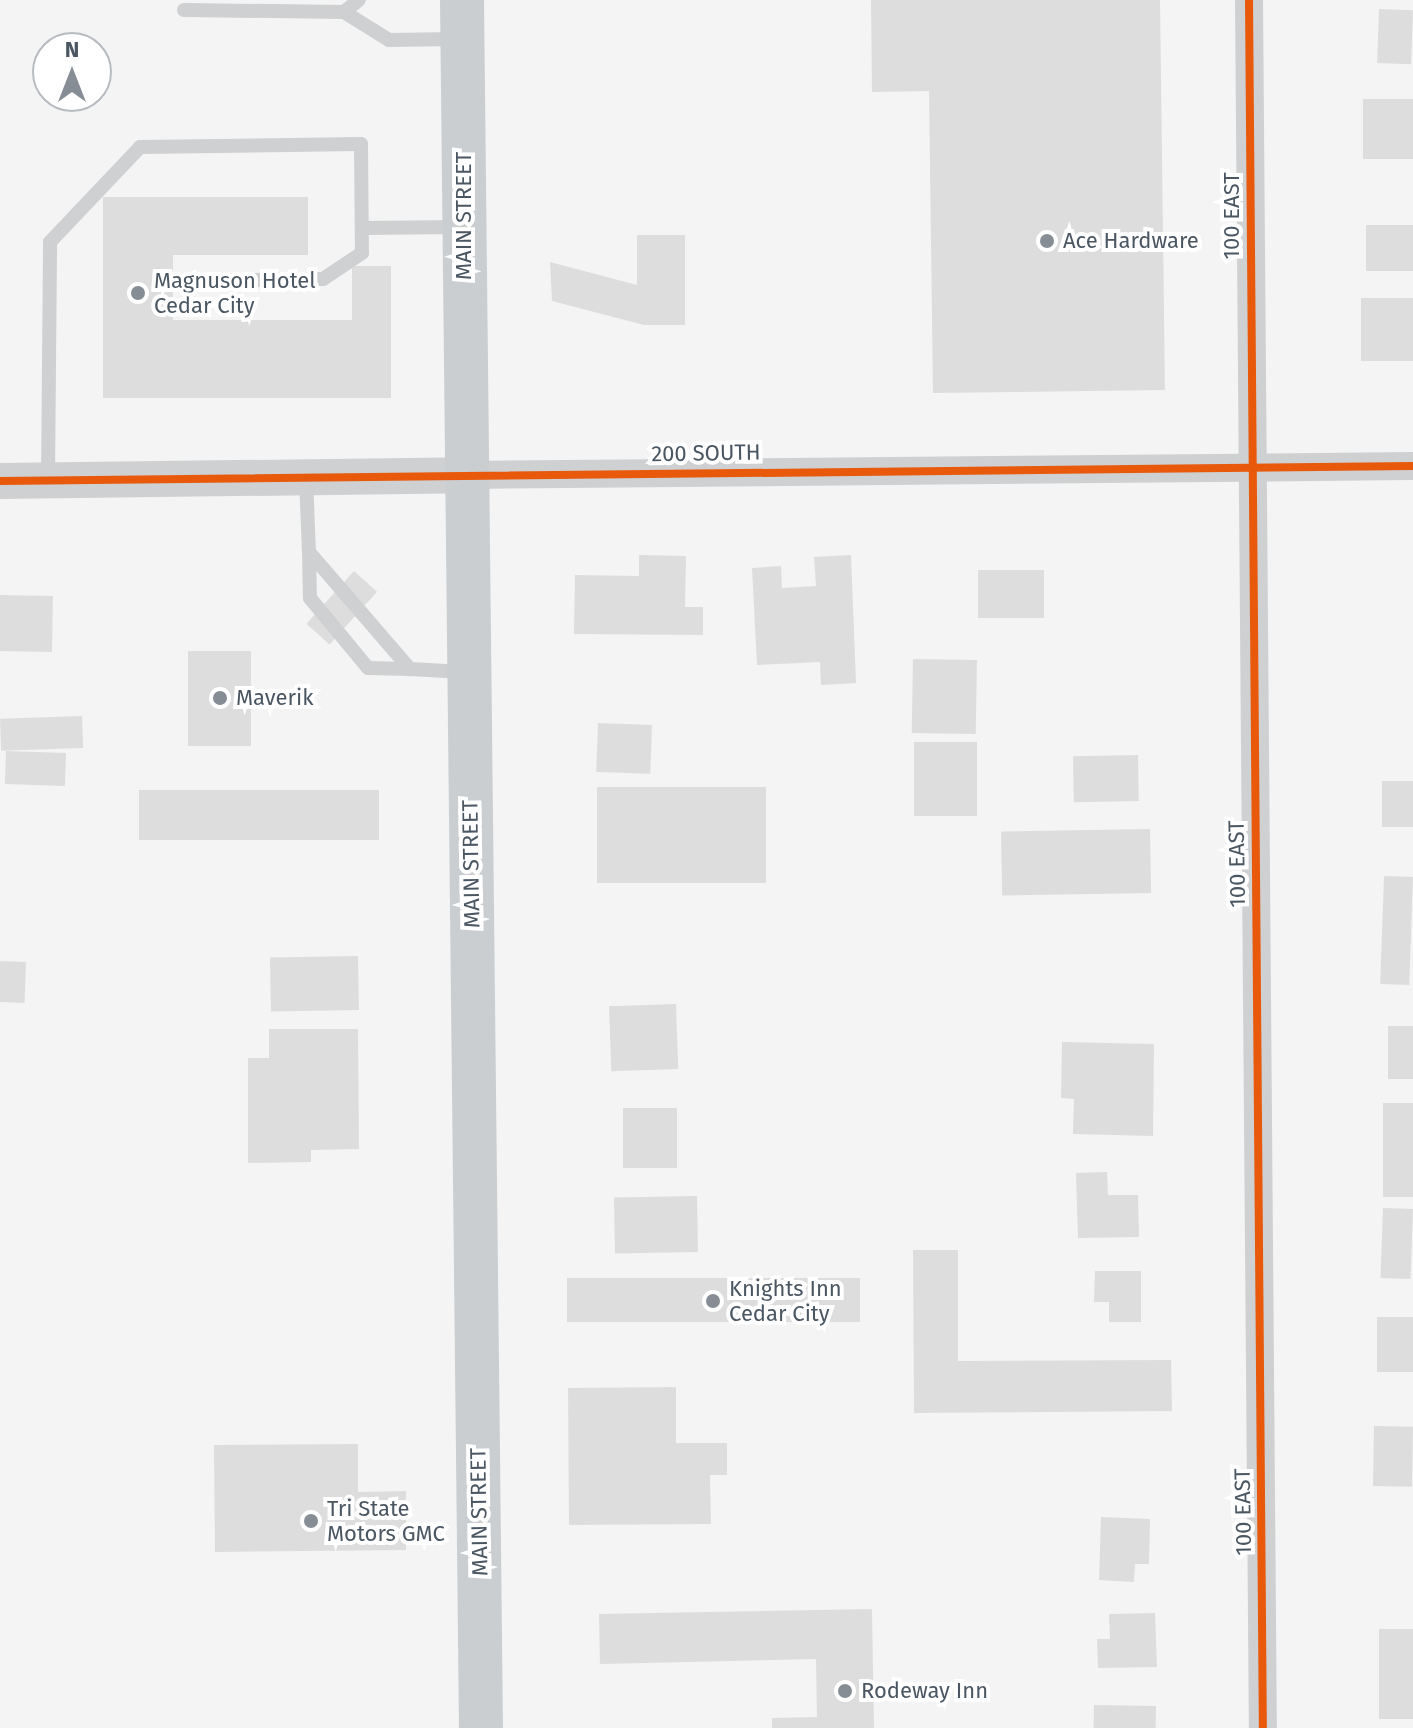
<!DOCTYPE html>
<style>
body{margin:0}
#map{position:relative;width:1413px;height:1728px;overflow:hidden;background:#f4f4f4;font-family:"Fira Sans",sans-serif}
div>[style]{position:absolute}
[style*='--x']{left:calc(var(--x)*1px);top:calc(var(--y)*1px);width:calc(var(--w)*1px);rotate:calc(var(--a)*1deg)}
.building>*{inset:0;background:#ddddde;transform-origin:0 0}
.service>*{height:14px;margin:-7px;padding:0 7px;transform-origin:7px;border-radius:7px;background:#ced0d2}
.minor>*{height:28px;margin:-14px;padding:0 14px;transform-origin:14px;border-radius:14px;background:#ced0d2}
.tertiary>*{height:36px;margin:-18px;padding:0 18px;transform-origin:18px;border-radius:18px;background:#ced0d2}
.primary>*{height:44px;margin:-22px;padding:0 22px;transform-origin:22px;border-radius:22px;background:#caced1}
.cycleway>*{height:8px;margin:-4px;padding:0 4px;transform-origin:4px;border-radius:4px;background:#e8590c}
.dots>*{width:22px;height:22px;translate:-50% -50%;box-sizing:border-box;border:4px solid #fff;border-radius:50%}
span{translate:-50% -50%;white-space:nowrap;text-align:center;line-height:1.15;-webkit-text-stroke:8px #fff;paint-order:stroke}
.street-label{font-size:22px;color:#4a5661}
.poi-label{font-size:22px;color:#4a5661}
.left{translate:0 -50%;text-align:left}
.north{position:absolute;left:32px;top:32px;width:80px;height:80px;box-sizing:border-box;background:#fff;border:2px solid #b7bbc0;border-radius:50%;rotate:0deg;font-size:22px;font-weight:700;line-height:32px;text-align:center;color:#4a5661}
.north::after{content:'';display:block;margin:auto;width:28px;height:36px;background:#868d94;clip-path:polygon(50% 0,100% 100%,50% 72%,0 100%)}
</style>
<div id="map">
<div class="building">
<i style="clip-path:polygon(871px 0,1160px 0,1165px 390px,933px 393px,929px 91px,872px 92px)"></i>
<i style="left:1379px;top:9px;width:34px;height:54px;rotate:2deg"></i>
<i style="left:1363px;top:99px;width:50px;height:60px"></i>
<i style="clip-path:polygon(103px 197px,308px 197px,308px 255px,173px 255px,173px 320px,352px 320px,352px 266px,391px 266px,391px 398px,103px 398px)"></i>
<i style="left:1366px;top:225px;width:47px;height:46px"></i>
<i style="clip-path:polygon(637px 235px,685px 235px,685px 325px,644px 325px,552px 301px,550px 262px,637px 285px)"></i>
<i style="left:1361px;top:298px;width:52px;height:63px"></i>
<i style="clip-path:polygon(639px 555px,686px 556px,685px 607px,703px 607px,703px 635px,574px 634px,575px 575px,639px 576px)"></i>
<i style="clip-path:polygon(851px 555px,856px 683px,821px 685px,820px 662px,757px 665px,752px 568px,781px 566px,782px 588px,816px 586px,814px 557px)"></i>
<i style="left:978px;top:570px;width:66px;height:48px"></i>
<i style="left:354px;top:571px;width:31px;height:71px;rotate:42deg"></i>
<i style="left:0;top:595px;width:53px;height:56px;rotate:1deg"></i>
<i style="left:188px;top:651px;width:63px;height:95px"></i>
<i style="left:913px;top:659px;width:64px;height:74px;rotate:1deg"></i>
<i style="left:82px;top:716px;width:32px;height:82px;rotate:88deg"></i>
<i style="left:598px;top:723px;width:54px;height:49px;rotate:2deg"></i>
<i style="left:914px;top:742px;width:63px;height:74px"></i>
<i style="left:6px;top:751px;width:60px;height:33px;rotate:2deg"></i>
<i style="left:1138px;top:755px;width:46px;height:65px;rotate:89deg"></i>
<i style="left:1382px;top:781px;width:31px;height:46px"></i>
<i style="left:766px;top:787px;width:96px;height:169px;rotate:90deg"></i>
<i style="left:379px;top:790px;width:50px;height:240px;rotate:90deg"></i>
<i style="left:1150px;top:829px;width:64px;height:149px;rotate:89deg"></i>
<i style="left:1384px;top:876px;width:29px;height:108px;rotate:2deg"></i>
<i style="left:358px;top:956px;width:54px;height:88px;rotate:89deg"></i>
<i style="left:0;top:961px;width:26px;height:41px;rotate:2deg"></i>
<i style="left:676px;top:1004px;width:65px;height:67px;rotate:88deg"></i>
<i style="left:1388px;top:1026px;width:25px;height:53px"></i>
<i style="clip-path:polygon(269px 1029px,358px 1029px,359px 1149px,311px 1150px,311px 1162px,248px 1163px,248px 1058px,269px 1058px)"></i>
<i style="clip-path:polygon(1062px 1042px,1154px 1044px,1153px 1136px,1073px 1134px,1074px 1099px,1061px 1098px)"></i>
<i style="left:1383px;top:1103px;width:30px;height:94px"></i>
<i style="left:623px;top:1108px;width:54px;height:60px"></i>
<i style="clip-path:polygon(1107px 1172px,1108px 1195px,1138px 1195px,1139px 1237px,1078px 1238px,1076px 1173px)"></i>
<i style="left:697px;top:1196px;width:56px;height:83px;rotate:89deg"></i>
<i style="left:1383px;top:1208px;width:30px;height:70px;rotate:2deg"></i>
<i style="clip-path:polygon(913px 1250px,958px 1250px,958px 1361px,1171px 1360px,1172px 1411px,914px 1413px)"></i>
<i style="clip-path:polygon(1095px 1271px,1141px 1271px,1141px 1322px,1109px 1322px,1109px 1302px,1094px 1302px)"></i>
<i style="left:567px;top:1278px;width:293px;height:44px"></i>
<i style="left:1377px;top:1317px;width:36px;height:55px"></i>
<i style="clip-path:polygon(676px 1387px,676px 1443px,727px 1443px,727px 1475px,710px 1475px,711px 1524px,569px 1525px,568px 1388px)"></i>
<i style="left:1374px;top:1426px;width:39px;height:60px;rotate:1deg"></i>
<i style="clip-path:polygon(358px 1444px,358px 1492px,406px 1491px,406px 1550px,215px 1552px,214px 1445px)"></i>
<i style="clip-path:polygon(1101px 1517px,1150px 1519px,1149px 1564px,1135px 1564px,1134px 1582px,1099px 1580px)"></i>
<i style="clip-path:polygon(872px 1609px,874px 1728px,772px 1728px,772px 1718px,817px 1717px,816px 1659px,600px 1664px,599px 1614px)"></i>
<i style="clip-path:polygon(1155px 1613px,1157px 1667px,1098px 1668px,1097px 1639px,1110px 1639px,1109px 1614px)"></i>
<i style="left:1379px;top:1629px;width:34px;height:90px"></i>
<i style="left:1094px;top:1705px;width:62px;height:23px;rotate:1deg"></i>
</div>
<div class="service">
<i style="--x:184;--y:10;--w:160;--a:0.7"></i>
<i style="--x:344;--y:12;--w:19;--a:-39"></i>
<i style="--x:344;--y:12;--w:53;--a:31.9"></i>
<i style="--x:389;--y:40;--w:70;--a:-0.8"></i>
<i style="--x:362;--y:228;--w:99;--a:-0.6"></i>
<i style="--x:306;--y:478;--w:74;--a:87.7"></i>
<i style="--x:309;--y:552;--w:155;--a:49.2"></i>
<i style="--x:410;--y:669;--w:54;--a:3.2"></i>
<i style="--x:48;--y:480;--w:238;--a:-89.5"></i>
<i style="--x:50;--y:242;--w:131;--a:-46.5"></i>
<i style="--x:140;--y:147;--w:221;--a:-0.8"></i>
<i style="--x:361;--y:144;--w:109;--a:89.5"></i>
<i style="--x:362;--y:253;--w:47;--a:146.3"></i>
<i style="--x:323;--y:279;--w:132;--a:179.1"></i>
<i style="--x:309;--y:552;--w:46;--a:88.8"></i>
<i style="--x:310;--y:598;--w:91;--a:50.4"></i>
<i style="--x:368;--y:668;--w:42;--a:1.4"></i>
</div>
<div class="minor">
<i style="--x:1249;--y:0;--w:1728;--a:89.54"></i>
<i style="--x:466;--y:475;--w:947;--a:-0.54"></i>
</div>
<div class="tertiary">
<i style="--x:0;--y:481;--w:466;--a:-0.7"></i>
</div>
<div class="primary">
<i style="--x:462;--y:0;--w:1728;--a:89.37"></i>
</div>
<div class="cycleway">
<i style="--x:1249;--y:0;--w:1728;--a:89.54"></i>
<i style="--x:0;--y:481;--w:1413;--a:-0.61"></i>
</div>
<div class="dots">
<i style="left:1047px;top:241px;background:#868d94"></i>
<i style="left:138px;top:293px;background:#868d94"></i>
<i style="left:220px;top:698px;background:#868d94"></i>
<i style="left:713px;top:1301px;background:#868d94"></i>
<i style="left:311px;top:1521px;background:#868d94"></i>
<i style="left:845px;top:1691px;background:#868d94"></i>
</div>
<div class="street-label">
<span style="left:464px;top:216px;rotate:-90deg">MAIN STREET</span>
<span style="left:1232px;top:216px;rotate:-90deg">100 EAST</span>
<span style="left:706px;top:453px;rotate:-1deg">200 SOUTH</span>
<span style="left:471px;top:864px;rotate:-91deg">MAIN STREET</span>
<span style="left:1237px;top:864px;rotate:-91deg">100 EAST</span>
<span style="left:479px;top:1512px;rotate:-91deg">MAIN STREET</span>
<span style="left:1243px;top:1512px;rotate:-91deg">100 EAST</span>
</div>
<div class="poi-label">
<span class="left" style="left:1063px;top:241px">Ace Hardware</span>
<span class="left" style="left:154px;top:293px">Magnuson Hotel<br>Cedar City</span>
<span class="left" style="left:236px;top:698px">Maverik</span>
<span class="left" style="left:729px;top:1301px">Knights Inn<br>Cedar City</span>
<span class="left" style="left:327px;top:1521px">Tri State<br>Motors GMC</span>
<span class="left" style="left:861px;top:1691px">Rodeway Inn</span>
</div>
<div class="north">N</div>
</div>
